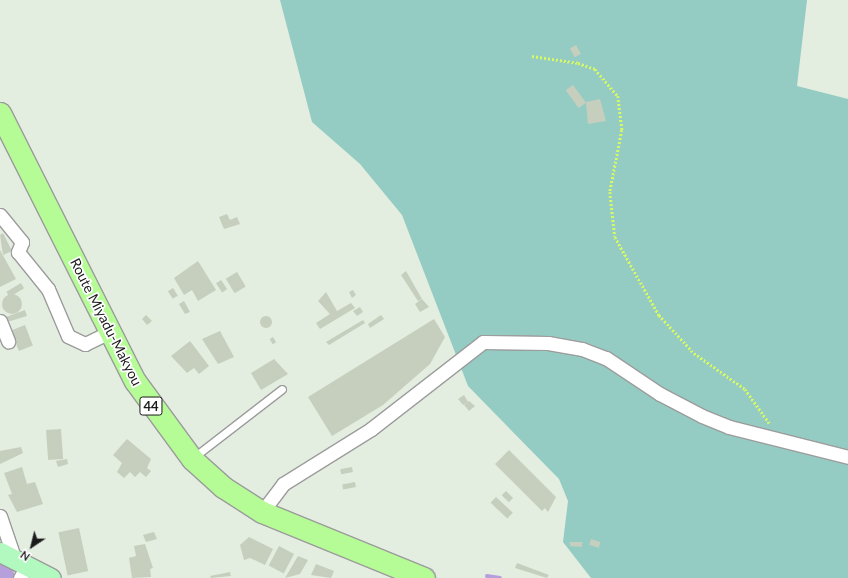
<!DOCTYPE html>
<style>
body{margin:0}
#map{position:relative;width:848px;height:578px;overflow:hidden;background:#e3ede0;font-family:Lato,sans-serif}
div>[style]{position:absolute}
[style*='--x']{left:calc(var(--x)*1px);top:calc(var(--y)*1px);width:calc(var(--w)*1px);rotate:calc(var(--a)*1deg)}
.forest>*{inset:0;background:#94ccc3}
.stream>*{height:4px;margin:-2px;padding:0 2px;transform-origin:2px;border-radius:2px;background:#b5a0db}
.river>*{height:25px;margin:-12.5px;padding:0 12.5px;transform-origin:12.5px;border-radius:12.5px;background:#b5a0db}
.building>*{inset:0;background:#c6cfbe;transform-origin:0 0}
.round{border-radius:50%}
.path>*{height:2.5px;margin-top:-1.25px;transform-origin:0;background:repeating-linear-gradient(90deg,#d7f964 0 2px,transparent 0 4px)}
.roads{filter:drop-shadow(1px 0 #9c9c9c) drop-shadow(-1px 0 #9c9c9c) drop-shadow(0 1px #9c9c9c) drop-shadow(0 -1px #9c9c9c)}
.lane>*{height:7px;margin:-3.5px;padding:0 3.5px;transform-origin:3.5px;border-radius:3.5px;background:#fff}
.street>*{height:13px;margin:-6.5px;padding:0 6.5px;transform-origin:6.5px;border-radius:6.5px;background:#fff}
.secondary>*{height:19px;margin:-9.5px;padding:0 9.5px;transform-origin:9.5px;border-radius:9.5px;background:#b2f9bf}
.primary>*{height:21px;margin:-10.5px;padding:0 10.5px;transform-origin:10.5px;border-radius:10.5px;background:#b5fb96}
span{translate:-50% -50%;white-space:nowrap;text-align:center;line-height:1.15;-webkit-text-stroke:3.5px #fff;paint-order:stroke}
.shield-label span{padding:1px 3px;background:#fff;border:1px solid;border-radius:3px;-webkit-text-stroke-width:0}
.shield-label{font-size:13px;color:#1b1b1b;font-weight:700}
.street-label{font-size:14px;color:#1b1b1b}
.north{position:absolute;left:12px;top:526px;width:40px;height:40px;-webkit-text-stroke:3px #fff;paint-order:stroke;rotate:215deg;font-size:11px;font-weight:700;line-height:16px;text-align:center;color:#1b1b1b}
.north::after{content:'';display:block;margin:auto;width:14px;height:18px;background:#1b1b1b;clip-path:polygon(50% 0,100% 100%,50% 72%,0 100%)}
</style>
<div id="map">
<div class="forest">
<i style="clip-path:polygon(280px 0,807px 0,797px 86px,848px 99px,848px 578px,591px 578px,563px 542px,568px 501px,559px 479px,468px 386px,402px 215px,360px 164px,312px 122px)"></i>
</div>
<div class="stream">
<i style="--x:0;--y:569;--w:19;--a:28"></i>
<i style="--x:487;--y:576;--w:13;--a:9"></i>
</div>
<div class="river">
<i style="--x:0;--y:571;--w:7;--a:74"></i>
</div>
<div class="building">
<i style="left:576px;top:45px;width:10px;height:7px;rotate:61deg"></i>
<i style="left:573px;top:85px;width:22px;height:9px;rotate:54deg"></i>
<i style="clip-path:polygon(600px 99px,606px 121px,588px 124px,586px 102px)"></i>
<i style="clip-path:polygon(227px 214px,230px 220px,237px 217px,240px 224px,224px 229px,219px 217px)"></i>
<i style="clip-path:polygon(3px 233px,12px 251px,3px 255px,0 235px)"></i>
<i style="clip-path:polygon(0 250px,16px 279px,0 287px)"></i>
<i style="clip-path:polygon(198px 261px,216px 290px,198px 301px,192px 290px,184px 295px,174px 278px)"></i>
<i style="clip-path:polygon(406px 271px,422px 299px,418px 301px,401px 275px)"></i>
<i style="left:237px;top:272px;width:17px;height:13px;rotate:59deg"></i>
<i style="left:221px;top:280px;width:11px;height:6px;rotate:56deg"></i>
<i style="left:21px;top:283px;width:6px;height:17px;rotate:59deg"></i>
<i style="left:173px;top:288px;width:9px;height:6px;rotate:58deg"></i>
<i style="clip-path:polygon(353px 290px,356px 295px,352px 298px,349px 292px)"></i>
<i style="clip-path:polygon(326px 292px,337px 311px,351px 303px,355px 308px,320px 329px,316px 323px,330px 314px,318px 301px)"></i>
<i class="round" style="left:2px;top:294px;width:20px;height:20px"></i>
<i style="clip-path:polygon(422px 299px,429px 307px,420px 312px,415px 304px)"></i>
<i style="clip-path:polygon(184px 301px,190px 312px,185px 314px,179px 304px)"></i>
<i style="clip-path:polygon(360px 307px,363px 312px,357px 316px,353px 311px)"></i>
<i style="clip-path:polygon(25px 310px,27px 316px,7px 322px,6px 317px)"></i>
<i style="clip-path:polygon(146px 315px,152px 321px,147px 325px,142px 319px)"></i>
<i style="clip-path:polygon(381px 315px,384px 319px,370px 328px,368px 324px)"></i>
<i class="round" style="left:260px;top:316px;width:12px;height:12px"></i>
<i style="clip-path:polygon(434px 319px,445px 337px,430px 364px,383px 405px,332px 436px,308px 397px)"></i>
<i style="clip-path:polygon(363px 320px,365px 323px,329px 345px,326px 342px)"></i>
<i style="left:25px;top:325px;width:22px;height:15px;rotate:69deg"></i>
<i style="clip-path:polygon(220px 331px,234px 357px,218px 364px,202px 339px)"></i>
<i style="left:273px;top:337px;width:6px;height:4px;rotate:59deg"></i>
<i style="clip-path:polygon(190px 341px,209px 366px,199px 374px,194px 368px,187px 373px,171px 356px)"></i>
<i style="clip-path:polygon(274px 359px,288px 374px,261px 390px,251px 373px)"></i>
<i style="clip-path:polygon(464px 395px,468px 402px,463px 405px,458px 399px)"></i>
<i style="clip-path:polygon(469px 401px,475px 406px,469px 411px,464px 405px)"></i>
<i style="left:61px;top:429px;width:30px;height:15px;rotate:86deg"></i>
<i style="clip-path:polygon(127px 439px,151px 459px,147px 468px,151px 471px,146px 477px,140px 472px,135px 477px,130px 472px,124px 478px,117px 472px,122px 463px,113px 455px)"></i>
<i style="clip-path:polygon(21px 447px,23px 453px,0 464px,0 451px)"></i>
<i style="clip-path:polygon(509px 450px,556px 497px,548px 512px,545px 508px,542px 511px,495px 464px)"></i>
<i style="clip-path:polygon(67px 459px,68px 464px,58px 467px,56px 461px)"></i>
<i style="clip-path:polygon(22px 467px,27px 484px,35px 482px,43px 504px,17px 512px,8px 495px,12px 494px,4px 473px)"></i>
<i style="left:352px;top:467px;width:5px;height:12px;rotate:79deg"></i>
<i style="left:355px;top:482px;width:5px;height:13px;rotate:79deg"></i>
<i style="left:506px;top:491px;width:10px;height:6px;rotate:45deg"></i>
<i style="left:496px;top:497px;width:23px;height:8px;rotate:43deg"></i>
<i style="left:79px;top:528px;width:44px;height:21px;rotate:78deg"></i>
<i style="clip-path:polygon(154px 532px,157px 539px,146px 542px,143px 535px)"></i>
<i style="clip-path:polygon(249px 537px,273px 549px,265px 565px,250px 558px,244px 560px,240px 545px)"></i>
<i style="left:591px;top:539px;width:10px;height:6px;rotate:17deg"></i>
<i style="clip-path:polygon(570px 542px,582px 542px,582px 547px,570px 546px)"></i>
<i style="clip-path:polygon(145px 544px,153px 568px,150px 569px,151px 577px,132px 578px,129px 558px,136px 556px,134px 546px)"></i>
<i style="left:279px;top:546px;width:17px;height:22px;rotate:28deg"></i>
<i style="clip-path:polygon(298px 556px,308px 560px,300px 574px,285px 578px)"></i>
<i style="clip-path:polygon(517px 563px,549px 575px,547px 578px,515px 568px)"></i>
<i style="clip-path:polygon(316px 564px,334px 571px,331px 578px,311px 575px)"></i>
<i style="clip-path:polygon(230px 572px,231px 576px,211px 578px,210px 576px)"></i>
</div>
<div class="path">
<i style="--x:532;--y:56;--w:47;--a:8.7"></i>
<i style="--x:578;--y:63;--w:18;--a:19"></i>
<i style="--x:595;--y:69;--w:35;--a:50"></i>
<i style="--x:618;--y:96;--w:34;--a:83"></i>
<i style="--x:622;--y:130;--w:63;--a:101"></i>
<i style="--x:610;--y:192;--w:45;--a:83.7"></i>
<i style="--x:615;--y:237;--w:90;--a:60.6"></i>
<i style="--x:659;--y:315;--w:52;--a:47.4"></i>
<i style="--x:694;--y:353;--w:62;--a:35.2"></i>
<i style="--x:745;--y:389;--w:43;--a:54.5"></i>
</div>
<div class="roads">
<div class="lane">
<i style="--x:194;--y:457;--w:111;--a:-37.7"></i>
</div>
<div class="street">
<i style="--x:0;--y:215;--w:35;--a:51"></i>
<i style="--x:22;--y:242;--w:11;--a:112"></i>
<i style="--x:18;--y:252;--w:48;--a:51"></i>
<i style="--x:48;--y:289;--w:51;--a:66.9"></i>
<i style="--x:68;--y:336;--w:19;--a:25"></i>
<i style="--x:85;--y:344;--w:28;--a:-26"></i>
<i style="--x:0;--y:321;--w:22;--a:68"></i>
<i style="--x:262;--y:512;--w:35;--a:-53"></i>
<i style="--x:283;--y:484;--w:104;--a:-32"></i>
<i style="--x:371;--y:429;--w:142;--a:-37.8"></i>
<i style="--x:483;--y:342;--w:65;--a:0.9"></i>
<i style="--x:548;--y:343;--w:35;--a:10"></i>
<i style="--x:582;--y:349;--w:26;--a:21"></i>
<i style="--x:606;--y:358;--w:65;--a:33.7"></i>
<i style="--x:660;--y:394;--w:47;--a:27.6"></i>
<i style="--x:702;--y:416;--w:29;--a:22"></i>
<i style="--x:729;--y:427;--w:123;--a:14.1"></i>
<i style="--x:0;--y:516;--w:46;--a:71.2"></i>
<i style="--x:20;--y:578;--w:14;--a:-60"></i>
</div>
<div class="secondary">
<i style="--x:0;--y:552;--w:57;--a:27"></i>
</div>
<div class="primary">
<i style="--x:0;--y:113;--w:300;--a:63.3"></i>
<i style="--x:135;--y:381;--w:97;--a:53.8"></i>
<i style="--x:192;--y:459;--w:42;--a:42.1"></i>
<i style="--x:223;--y:487;--w:46;--a:32.7"></i>
<i style="--x:262;--y:512;--w:175;--a:22.2"></i>
</div>
</div>
<div class="shield-label">
<span style="left:151px;top:406px">44</span>
</div>
<div class="street-label">
<span style="left:106px;top:322px;rotate:63deg">Route Miyadu-Makyou</span>
</div>
<div class="north">N</div>
</div>
